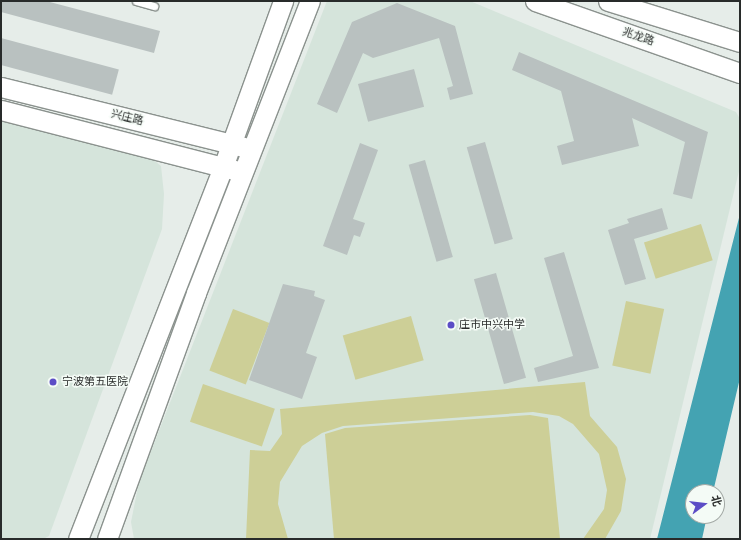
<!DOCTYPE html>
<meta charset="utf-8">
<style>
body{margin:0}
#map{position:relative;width:741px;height:540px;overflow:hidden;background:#e6ede9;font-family:"DejaVu Sans","Noto Sans SC",sans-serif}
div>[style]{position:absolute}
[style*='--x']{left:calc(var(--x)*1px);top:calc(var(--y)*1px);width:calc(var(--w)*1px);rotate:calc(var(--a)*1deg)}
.built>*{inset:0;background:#d5e4db}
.green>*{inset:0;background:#cdcf97;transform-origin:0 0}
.water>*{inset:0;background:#44a3b2}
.building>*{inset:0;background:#b9c1c0;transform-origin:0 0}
.roads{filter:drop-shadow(1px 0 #8b928e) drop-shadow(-1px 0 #8b928e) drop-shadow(0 1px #8b928e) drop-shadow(0 -1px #8b928e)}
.lane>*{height:7px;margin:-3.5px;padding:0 3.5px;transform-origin:3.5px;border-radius:3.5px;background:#fff}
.secondary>*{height:19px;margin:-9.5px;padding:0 9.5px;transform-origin:9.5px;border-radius:9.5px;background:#fff}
.dots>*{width:11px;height:11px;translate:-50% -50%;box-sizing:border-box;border:2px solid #f4fbf6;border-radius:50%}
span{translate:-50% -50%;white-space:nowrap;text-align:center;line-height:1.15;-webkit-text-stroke:3px #f4fbf6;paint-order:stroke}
.street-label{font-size:11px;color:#282b2a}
.poi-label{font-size:11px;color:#282b2a}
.left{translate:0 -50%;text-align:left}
.frame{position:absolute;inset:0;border:2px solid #282b2a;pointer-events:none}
.north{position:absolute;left:685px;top:484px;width:40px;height:40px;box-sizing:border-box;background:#f4fbf6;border:1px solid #a2a8a4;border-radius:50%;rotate:75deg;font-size:11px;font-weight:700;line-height:16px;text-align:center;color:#282b2a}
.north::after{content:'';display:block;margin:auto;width:14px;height:18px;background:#5c4dc6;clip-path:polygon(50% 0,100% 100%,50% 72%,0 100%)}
</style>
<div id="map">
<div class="built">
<i style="clip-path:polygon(327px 1px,470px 1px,736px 112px,740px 119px,740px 167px,650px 539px,134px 539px,131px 522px,139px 482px)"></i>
<i style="clip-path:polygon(1px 118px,146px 154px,161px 166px,164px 194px,162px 229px,49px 536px,43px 539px,1px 539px)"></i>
</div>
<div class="green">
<i style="left:701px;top:224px;width:38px;height:60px;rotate:72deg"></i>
<i style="left:626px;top:301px;width:39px;height:66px;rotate:12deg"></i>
<i style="left:233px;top:309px;width:39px;height:66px;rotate:21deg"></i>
<i style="left:411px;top:316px;width:46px;height:71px;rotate:74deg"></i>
<i style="clip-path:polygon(585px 382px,590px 416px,617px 447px,626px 479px,621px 511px,605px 539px,583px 539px,604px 509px,607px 490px,599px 454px,573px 424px,559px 416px,533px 412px,343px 426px,322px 433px,302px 446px,280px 482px,278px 504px,288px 539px,246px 539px,250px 450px,270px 451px,282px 434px,280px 409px)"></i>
<i style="left:203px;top:384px;width:76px;height:40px;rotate:19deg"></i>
<i style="clip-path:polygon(530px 415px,548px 418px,560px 539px,334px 539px,325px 434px,345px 428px)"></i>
</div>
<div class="water">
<i style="clip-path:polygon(740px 214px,740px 378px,713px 492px,693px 492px,693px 516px,707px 516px,702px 539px,657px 539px)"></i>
</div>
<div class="building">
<i style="clip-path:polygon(1px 1px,46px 1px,160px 31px,154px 53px,1px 12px)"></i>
<i style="clip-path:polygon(397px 3px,455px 26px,473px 94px,450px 100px,447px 88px,453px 86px,439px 38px,373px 58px,363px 53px,337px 113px,317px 104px,352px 22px)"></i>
<i style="left:1px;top:38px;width:122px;height:26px;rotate:15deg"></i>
<i style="clip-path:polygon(519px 52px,708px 132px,692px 199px,673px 194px,685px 142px,632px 118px,639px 146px,562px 165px,557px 146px,574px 141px,561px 91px,512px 70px)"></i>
<i style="left:414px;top:69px;width:39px;height:58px;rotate:75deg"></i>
<i style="left:485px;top:142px;width:101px;height:19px;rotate:74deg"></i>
<i style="clip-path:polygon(360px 143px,378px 150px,353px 219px,365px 223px,360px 237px,354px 235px,347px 255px,323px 246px)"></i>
<i style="left:425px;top:160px;width:101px;height:17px;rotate:74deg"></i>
<i style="clip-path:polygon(662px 208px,668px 229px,634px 239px,646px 279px,625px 285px,608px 230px,629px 223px,627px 219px)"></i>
<i style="clip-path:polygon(564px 252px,599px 368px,538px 382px,534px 368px,573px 356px,544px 258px)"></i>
<i style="left:496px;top:273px;width:109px;height:23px;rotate:74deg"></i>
<i style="clip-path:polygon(283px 284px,315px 291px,314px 296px,325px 300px,306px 353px,317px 357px,302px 399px,249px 380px)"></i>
</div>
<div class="roads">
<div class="lane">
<i style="--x:136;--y:1;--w:19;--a:16"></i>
</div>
<div class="secondary">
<i style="--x:535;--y:1;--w:217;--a:19.4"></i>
<i style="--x:608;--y:1;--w:138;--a:17.3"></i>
<i style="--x:1;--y:87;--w:250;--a:13.9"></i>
<i style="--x:1;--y:110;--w:241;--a:14.4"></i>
<i style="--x:78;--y:539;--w:399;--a:-68.7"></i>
<i style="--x:223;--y:167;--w:177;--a:-70.1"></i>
<i style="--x:107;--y:539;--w:262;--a:-70.1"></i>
<i style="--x:196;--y:293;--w:313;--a:-68.7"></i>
</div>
</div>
<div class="dots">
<i style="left:451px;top:325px;background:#5c4dc6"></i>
<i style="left:53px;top:382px;background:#5c4dc6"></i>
</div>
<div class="street-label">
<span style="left:638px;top:37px;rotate:19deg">兆龙路</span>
<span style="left:127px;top:118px;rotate:14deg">兴庄路</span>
</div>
<div class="poi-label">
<span class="left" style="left:459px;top:325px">庄市中兴中学</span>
<span class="left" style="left:62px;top:382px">宁波第五医院</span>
</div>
<div class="frame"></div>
<div class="north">北</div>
</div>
